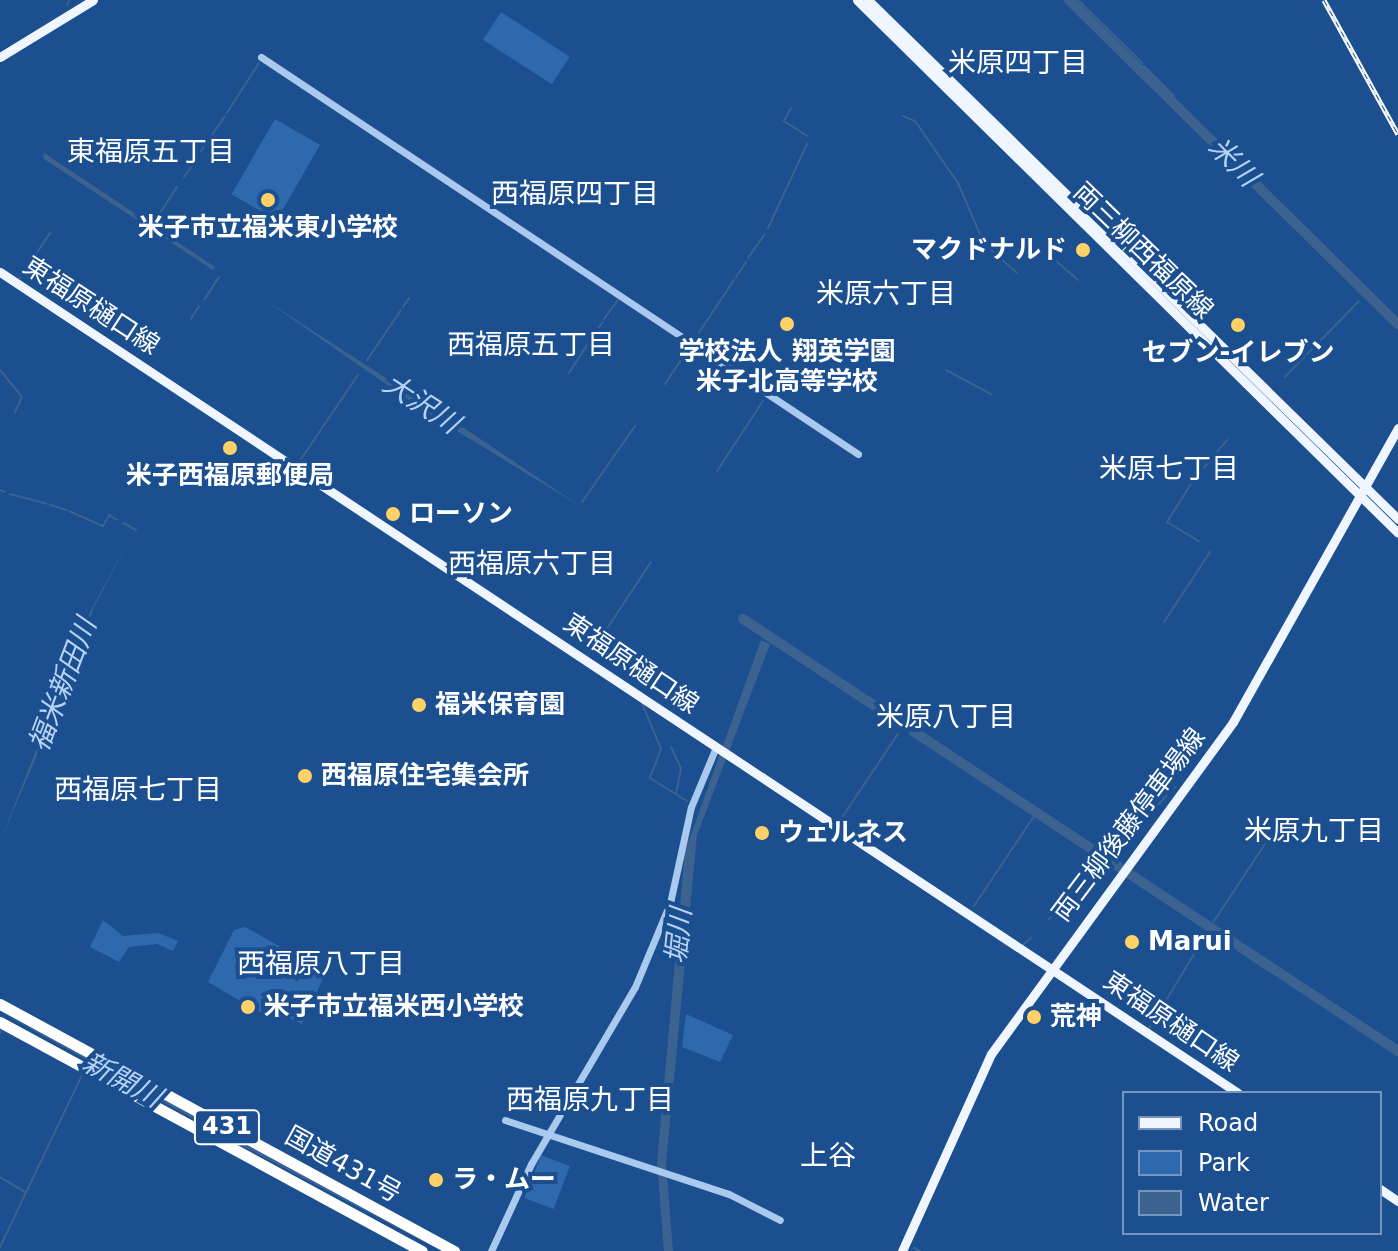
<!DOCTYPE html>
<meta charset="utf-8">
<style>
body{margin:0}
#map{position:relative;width:1398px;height:1251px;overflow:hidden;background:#1b4f8f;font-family:"DejaVu Sans","Noto Sans JP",sans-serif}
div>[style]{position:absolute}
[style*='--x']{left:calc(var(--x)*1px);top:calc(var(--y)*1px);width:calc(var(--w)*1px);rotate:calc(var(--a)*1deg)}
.green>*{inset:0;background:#2e69ad;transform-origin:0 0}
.water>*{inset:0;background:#3c6290}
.stream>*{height:2px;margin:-1px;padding:0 1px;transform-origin:1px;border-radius:1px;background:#3c6290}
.river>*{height:10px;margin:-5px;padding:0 5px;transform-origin:5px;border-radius:5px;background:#3c6290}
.minor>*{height:7px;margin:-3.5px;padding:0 3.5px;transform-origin:3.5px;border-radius:3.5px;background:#a9c9ee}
.major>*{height:9px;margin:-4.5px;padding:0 4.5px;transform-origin:4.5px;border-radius:4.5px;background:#f0f6ff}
.highway>*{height:11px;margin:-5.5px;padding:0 5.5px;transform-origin:5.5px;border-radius:5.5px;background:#fff}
.rail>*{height:5px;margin-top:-2.5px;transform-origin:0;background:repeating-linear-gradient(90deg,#1b4f8f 0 6px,#fff 0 12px);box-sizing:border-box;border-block:2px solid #fff}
.dots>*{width:22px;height:22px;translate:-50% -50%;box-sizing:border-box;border:4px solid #1b4f8f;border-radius:50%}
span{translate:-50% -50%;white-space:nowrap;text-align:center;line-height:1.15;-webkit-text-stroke:8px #1b4f8f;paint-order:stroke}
.shield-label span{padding:2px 6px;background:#1b4f8f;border:2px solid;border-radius:6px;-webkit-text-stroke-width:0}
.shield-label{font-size:24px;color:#fff;font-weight:700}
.poi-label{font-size:26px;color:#fff;font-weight:700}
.right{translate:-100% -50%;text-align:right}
.left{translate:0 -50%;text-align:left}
.street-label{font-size:26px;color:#fff}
.neighbourhood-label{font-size:28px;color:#fff}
.water-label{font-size:28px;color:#b5d3f5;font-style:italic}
.legend{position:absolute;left:1122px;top:1091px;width:260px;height:144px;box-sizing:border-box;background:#1b4f8f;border:2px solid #7695bc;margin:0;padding:10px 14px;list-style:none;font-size:24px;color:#fff}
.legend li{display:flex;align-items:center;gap:16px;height:40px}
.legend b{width:40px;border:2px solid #7695bc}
</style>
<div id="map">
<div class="green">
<i style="left:501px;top:12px;width:82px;height:33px;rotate:33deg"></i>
<i style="left:275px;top:119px;width:52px;height:87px;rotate:30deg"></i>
<i style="clip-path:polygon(103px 920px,123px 936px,158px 933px,178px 941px,173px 951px,157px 944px,129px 947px,119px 962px,90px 947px)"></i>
<i style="clip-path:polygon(245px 927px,326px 972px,302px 1024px,275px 1012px,271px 1019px,208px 982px,234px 930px)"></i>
<i style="clip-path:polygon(686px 1014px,733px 1035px,720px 1062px,682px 1047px)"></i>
<i style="left:541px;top:1155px;width:31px;height:46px;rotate:21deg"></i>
</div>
<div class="water">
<i style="clip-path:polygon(43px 152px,215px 267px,213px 270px,44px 159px)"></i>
<i style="clip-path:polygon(265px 300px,473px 434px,580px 506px,429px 414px)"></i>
<i style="clip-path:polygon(132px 534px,94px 607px,69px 680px,0 842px,90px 612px)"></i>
<i style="clip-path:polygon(761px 640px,770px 644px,697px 835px,666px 1164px,673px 1251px,664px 1251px,657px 1162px,685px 851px)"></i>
<i style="clip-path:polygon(0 1012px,47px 1036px,441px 1251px,246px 1148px)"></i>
</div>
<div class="stream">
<i style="--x:1078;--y:0;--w:90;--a:44.5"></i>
<i style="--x:67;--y:5;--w:5;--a:-68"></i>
<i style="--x:1144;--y:66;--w:42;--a:45"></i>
<i style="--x:791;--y:108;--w:15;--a:118"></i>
<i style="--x:784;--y:121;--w:27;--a:33"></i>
<i style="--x:227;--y:113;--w:59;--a:-57.4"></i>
<i style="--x:903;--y:116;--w:13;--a:23"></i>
<i style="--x:915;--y:121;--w:75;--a:55.3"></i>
<i style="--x:958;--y:183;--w:66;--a:66.9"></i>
<i style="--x:984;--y:244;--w:44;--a:41.3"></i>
<i style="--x:201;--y:151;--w:42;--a:-55.6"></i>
<i style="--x:184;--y:177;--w:24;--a:-55"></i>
<i style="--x:154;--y:222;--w:42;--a:-56.7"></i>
<i style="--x:768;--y:228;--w:93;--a:-65.1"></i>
<i style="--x:1041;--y:248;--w:49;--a:40.9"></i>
<i style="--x:748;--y:258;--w:29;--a:-55"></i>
<i style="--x:736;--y:277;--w:18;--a:-56"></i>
<i style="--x:20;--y:278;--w:54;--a:-56.3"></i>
<i style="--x:204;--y:300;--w:27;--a:-57"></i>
<i style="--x:403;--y:307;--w:11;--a:-56"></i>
<i style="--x:191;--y:319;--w:15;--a:-58"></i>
<i style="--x:604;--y:319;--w:24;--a:-54"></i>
<i style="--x:597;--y:330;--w:9;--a:-54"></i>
<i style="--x:696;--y:337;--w:69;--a:-56.3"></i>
<i style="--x:1319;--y:342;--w:57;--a:-45.7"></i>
<i style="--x:367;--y:360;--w:60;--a:-55.8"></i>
<i style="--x:0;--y:370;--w:35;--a:51"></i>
<i style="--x:22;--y:397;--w:17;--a:115"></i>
<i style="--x:946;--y:370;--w:51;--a:28.1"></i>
<i style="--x:569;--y:373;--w:40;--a:-57.1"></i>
<i style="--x:1285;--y:377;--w:42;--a:-46"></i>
<i style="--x:665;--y:384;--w:43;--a:-56.3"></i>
<i style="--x:299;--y:462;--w:105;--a:-55.9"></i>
<i style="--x:717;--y:471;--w:84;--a:-56.7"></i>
<i style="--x:1197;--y:476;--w:47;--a:-50.2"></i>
<i style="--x:1194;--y:479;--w:51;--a:122.1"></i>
<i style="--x:1167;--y:522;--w:37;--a:31"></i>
<i style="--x:0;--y:490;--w:5;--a:22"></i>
<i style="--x:10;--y:494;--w:38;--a:15"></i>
<i style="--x:582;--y:502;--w:93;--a:-55.1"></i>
<i style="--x:50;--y:505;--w:17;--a:17"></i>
<i style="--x:69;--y:511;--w:37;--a:24"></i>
<i style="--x:103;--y:526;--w:13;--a:-61"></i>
<i style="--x:109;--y:515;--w:9;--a:32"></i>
<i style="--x:123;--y:523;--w:15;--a:28"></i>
<i style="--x:1164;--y:622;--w:84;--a:-56.7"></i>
<i style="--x:604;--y:633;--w:85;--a:-56.5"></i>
<i style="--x:595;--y:647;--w:12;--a:-55"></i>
<i style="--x:642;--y:703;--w:50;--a:67.6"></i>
<i style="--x:661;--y:749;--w:31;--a:111"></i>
<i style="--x:650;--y:778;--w:44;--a:31.9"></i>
<i style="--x:671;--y:747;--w:23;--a:65"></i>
<i style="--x:681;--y:768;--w:25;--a:101"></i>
<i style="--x:839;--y:822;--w:106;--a:-56.2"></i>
<i style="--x:1110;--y:855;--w:94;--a:-46.3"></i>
<i style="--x:974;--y:906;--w:112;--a:-56.3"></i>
<i style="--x:1048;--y:920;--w:79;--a:-46.5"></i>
<i style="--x:1214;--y:921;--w:92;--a:-56.5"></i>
<i style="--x:1023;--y:945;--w:11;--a:-41"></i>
<i style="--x:1148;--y:1030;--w:114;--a:-58.7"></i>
<i style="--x:0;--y:1033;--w:2;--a:-63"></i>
<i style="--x:0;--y:1177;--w:29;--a:31"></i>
<i style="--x:0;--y:1247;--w:191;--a:-64.5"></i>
<i style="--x:914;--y:1248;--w:7;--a:27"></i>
</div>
<div class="river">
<i style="--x:1069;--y:0;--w:462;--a:44.6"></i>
<i style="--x:743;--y:619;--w:785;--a:33.41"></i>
</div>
<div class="minor">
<i style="--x:261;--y:57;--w:717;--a:33.62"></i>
<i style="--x:505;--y:1120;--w:236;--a:18.3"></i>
<i style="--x:729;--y:1194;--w:57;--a:27"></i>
<i style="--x:491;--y:1251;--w:96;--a:-65.3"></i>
<i style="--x:531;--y:1164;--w:205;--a:-59.6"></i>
<i style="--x:635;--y:987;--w:91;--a:-67.4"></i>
<i style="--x:670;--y:903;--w:98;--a:-77.7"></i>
<i style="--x:691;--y:807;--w:65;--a:-67.4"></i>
</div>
<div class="major">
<i style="--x:857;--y:0;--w:759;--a:44.57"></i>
<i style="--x:868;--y:0;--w:742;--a:44.4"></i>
<i style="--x:0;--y:57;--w:109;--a:-31.5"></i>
<i style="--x:0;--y:272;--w:1485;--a:33.55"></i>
<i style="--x:1380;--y:1189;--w:22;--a:34"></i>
<i style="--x:902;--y:1251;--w:216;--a:-65.7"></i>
<i style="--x:991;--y:1054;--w:411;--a:-53.9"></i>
<i style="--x:1233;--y:722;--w:337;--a:-60.7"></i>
</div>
<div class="highway">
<i style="--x:0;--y:1004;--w:517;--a:28.55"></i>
<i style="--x:0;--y:1022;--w:480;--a:28.5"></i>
</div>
<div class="rail">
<i style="--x:1324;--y:0;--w:153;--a:61.1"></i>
</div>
<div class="dots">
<i style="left:268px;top:200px;background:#ffd166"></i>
<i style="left:1083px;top:250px;background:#ffd166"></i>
<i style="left:787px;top:324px;background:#ffd166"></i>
<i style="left:1238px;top:325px;background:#ffd166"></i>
<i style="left:230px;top:448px;background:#ffd166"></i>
<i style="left:393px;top:514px;background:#ffd166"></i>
<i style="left:419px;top:705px;background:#ffd166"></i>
<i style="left:305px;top:776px;background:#ffd166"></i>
<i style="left:762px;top:833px;background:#ffd166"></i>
<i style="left:1132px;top:942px;background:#ffd166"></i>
<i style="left:248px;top:1007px;background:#ffd166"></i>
<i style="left:1034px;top:1017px;background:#ffd166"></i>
<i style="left:436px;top:1180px;background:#ffd166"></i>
</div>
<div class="shield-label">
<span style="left:227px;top:1127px">431</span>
</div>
<div class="poi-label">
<span style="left:268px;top:228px">米子市立福米東小学校</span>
<span class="right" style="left:1067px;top:250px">マクドナルド</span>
<span style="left:787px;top:367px">学校法人 翔英学園<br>米子北高等学校</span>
<span style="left:1238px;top:353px">セブン-イレブン</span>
<span style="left:230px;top:476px">米子西福原郵便局</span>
<span class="left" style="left:409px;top:514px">ローソン</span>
<span class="left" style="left:435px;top:705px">福米保育園</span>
<span class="left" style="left:321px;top:776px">西福原住宅集会所</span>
<span class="left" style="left:778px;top:833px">ウェルネス</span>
<span class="left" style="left:1148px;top:942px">Marui</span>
<span class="left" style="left:264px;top:1007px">米子市立福米西小学校</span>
<span class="left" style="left:1050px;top:1017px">荒神</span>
<span class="left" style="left:452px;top:1180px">ラ・ムー</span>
</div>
<div class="street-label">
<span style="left:1143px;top:251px;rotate:44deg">両三柳西福原線</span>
<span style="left:91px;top:306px;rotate:33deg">東福原樋口線</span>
<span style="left:631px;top:664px;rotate:34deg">東福原樋口線</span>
<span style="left:1129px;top:825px;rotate:-53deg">両三柳後藤停車場線</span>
<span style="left:1171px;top:1022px;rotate:34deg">東福原樋口線</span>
<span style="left:343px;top:1165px;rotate:29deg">国道431号</span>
</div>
<div class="neighbourhood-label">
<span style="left:1018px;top:63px">米原四丁目</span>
<span style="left:151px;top:152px">東福原五丁目</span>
<span style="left:575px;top:194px">西福原四丁目</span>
<span style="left:886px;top:294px">米原六丁目</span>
<span style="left:531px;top:345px">西福原五丁目</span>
<span style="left:1169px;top:469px">米原七丁目</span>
<span style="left:532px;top:564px">西福原六丁目</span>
<span style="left:946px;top:717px">米原八丁目</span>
<span style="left:138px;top:790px">西福原七丁目</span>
<span style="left:1314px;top:831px">米原九丁目</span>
<span style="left:321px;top:964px">西福原八丁目</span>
<span style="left:590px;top:1100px">西福原九丁目</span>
<span style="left:828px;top:1156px">上谷</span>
</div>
<div class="water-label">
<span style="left:1233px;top:162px;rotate:45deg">米川</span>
<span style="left:421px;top:404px;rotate:33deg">大沢川</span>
<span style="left:63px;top:685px;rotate:-69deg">福米新田川</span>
<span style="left:679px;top:936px;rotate:-84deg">堀川</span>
<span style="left:122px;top:1080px;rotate:28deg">新開川</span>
</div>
<ul class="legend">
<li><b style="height:10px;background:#f0f6ff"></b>Road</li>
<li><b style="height:22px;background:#2e69ad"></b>Park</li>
<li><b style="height:22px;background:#3c6290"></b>Water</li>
</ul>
</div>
